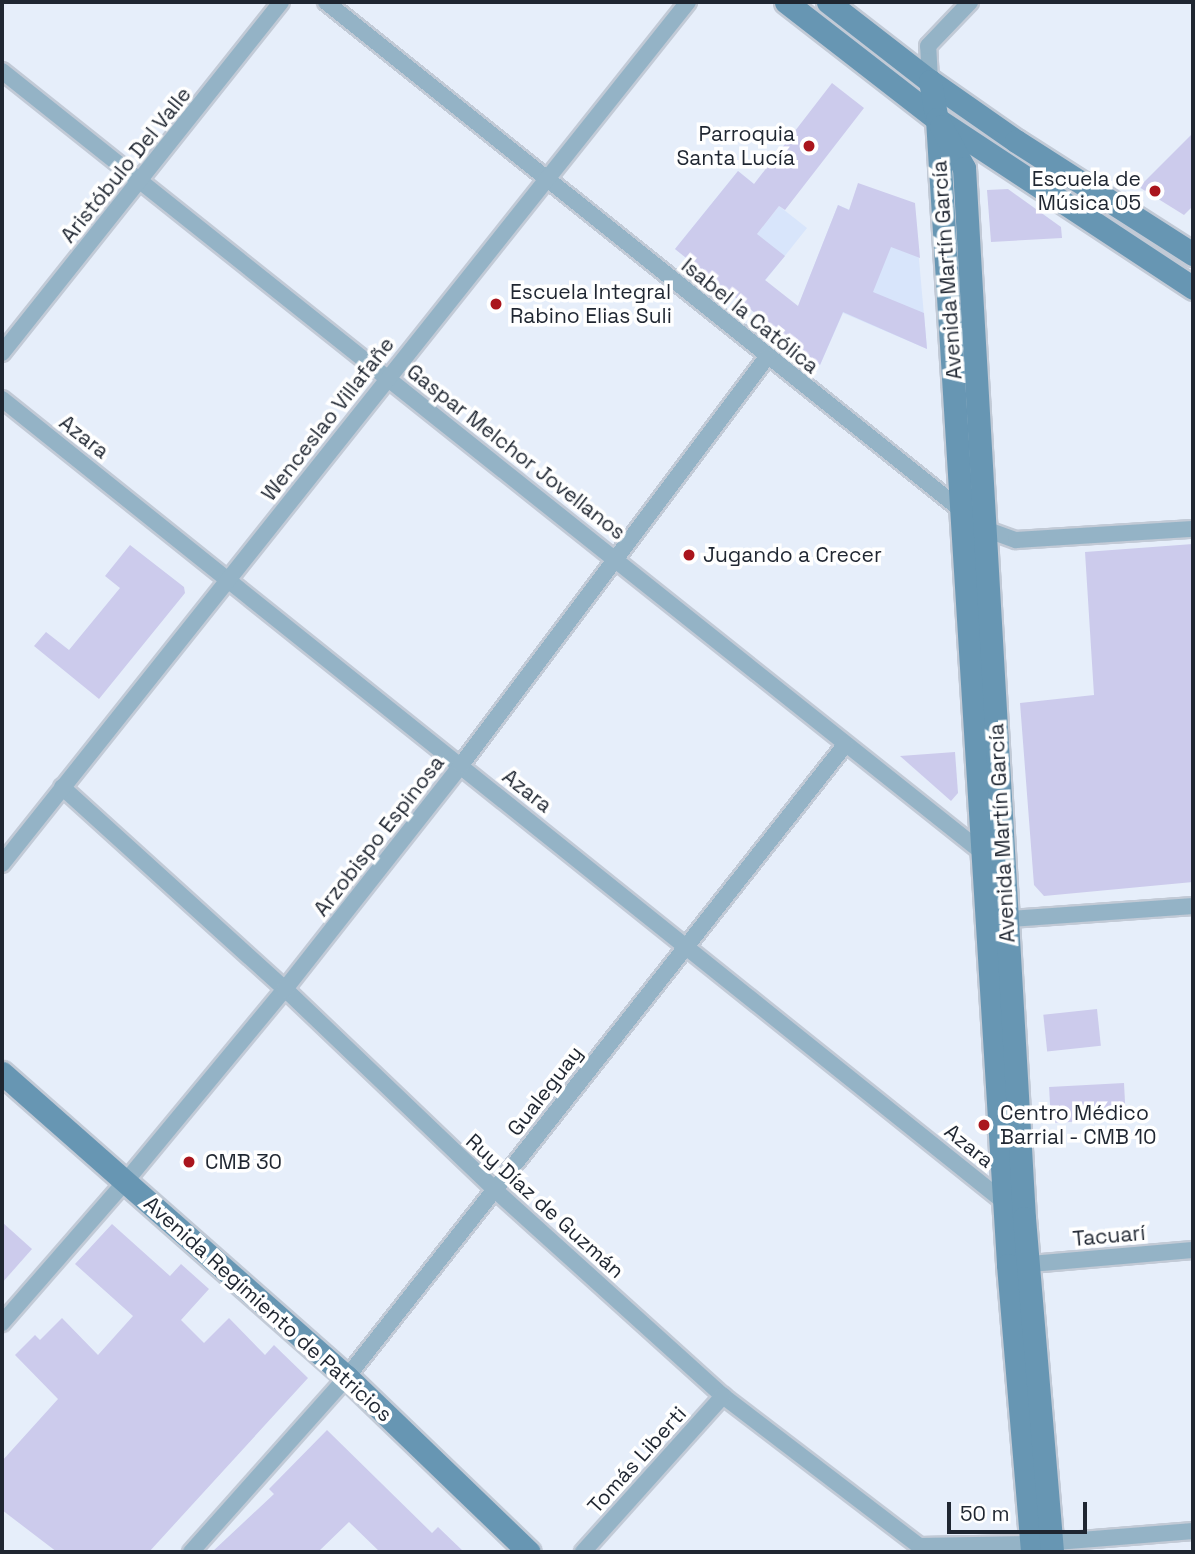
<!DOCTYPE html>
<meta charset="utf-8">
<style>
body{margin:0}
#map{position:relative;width:1195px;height:1554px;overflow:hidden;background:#e6eefa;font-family:"Space Grotesk",sans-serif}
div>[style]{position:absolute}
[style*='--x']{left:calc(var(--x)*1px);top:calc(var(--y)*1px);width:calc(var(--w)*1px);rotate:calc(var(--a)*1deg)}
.built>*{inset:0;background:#d8e5fb}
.building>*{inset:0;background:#cccbec;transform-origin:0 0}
.roads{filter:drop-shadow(2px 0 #c2cad6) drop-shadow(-2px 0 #c2cad6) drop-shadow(0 2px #c2cad6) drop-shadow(0 -2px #c2cad6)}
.street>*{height:16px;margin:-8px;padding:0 8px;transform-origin:8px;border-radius:8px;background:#94b3c6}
.secondary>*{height:23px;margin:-11.5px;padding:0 11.5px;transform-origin:11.5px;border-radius:11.5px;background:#6796b3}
.dots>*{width:19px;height:19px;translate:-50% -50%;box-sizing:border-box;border:4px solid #fff;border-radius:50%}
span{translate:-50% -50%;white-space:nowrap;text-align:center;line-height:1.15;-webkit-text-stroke:7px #fff;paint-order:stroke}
.poi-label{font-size:21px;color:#1f2631}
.right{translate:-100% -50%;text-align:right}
.left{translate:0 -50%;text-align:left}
.street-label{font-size:21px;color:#1f2631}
.frame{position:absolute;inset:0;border:4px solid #1f2631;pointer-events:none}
.scale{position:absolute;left:947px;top:1502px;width:140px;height:32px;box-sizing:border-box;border:4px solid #1f2631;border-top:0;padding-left:9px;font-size:21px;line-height:24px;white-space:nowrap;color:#1f2631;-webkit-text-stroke:5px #fff;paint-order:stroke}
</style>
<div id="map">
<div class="built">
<i style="clip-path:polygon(738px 171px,760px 189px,737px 218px,757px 234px,779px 206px,807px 228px,745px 306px,675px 249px)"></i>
<i style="clip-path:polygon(838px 205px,917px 237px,927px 349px,843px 313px,820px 365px,786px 337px)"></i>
</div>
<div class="building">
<i style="clip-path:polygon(832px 83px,864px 108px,785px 210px,779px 206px,757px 234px,785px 256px,765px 280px,798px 306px,838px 205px,849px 210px,858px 183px,915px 203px,920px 258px,891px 247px,873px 292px,924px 313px,927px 349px,843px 312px,820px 365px,675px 249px,738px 171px,754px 184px)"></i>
<i style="clip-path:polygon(1193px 133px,1193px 206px,1184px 215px,1139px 187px)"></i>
<i style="clip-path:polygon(1008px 189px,1061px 227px,1062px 238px,991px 242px,987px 190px)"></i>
<i style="clip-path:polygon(1193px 544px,1193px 882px,1044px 896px,1034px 885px,1020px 703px,1094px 695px,1085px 552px)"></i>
<i style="clip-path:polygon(130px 545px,184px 587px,185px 593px,99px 699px,34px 646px,46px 632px,69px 650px,120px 588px,105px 576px)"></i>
<i style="clip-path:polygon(955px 752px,958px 793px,951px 801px,900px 756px)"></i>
<i style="left:1097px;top:1009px;width:37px;height:54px;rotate:84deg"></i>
<i style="left:1124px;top:1083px;width:36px;height:75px;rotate:87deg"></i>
<i style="clip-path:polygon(2px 1222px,32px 1249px,2px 1283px)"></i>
<i style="clip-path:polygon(112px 1224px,170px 1276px,181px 1264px,209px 1289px,181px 1320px,204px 1343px,229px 1318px,265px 1355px,274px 1345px,308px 1378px,149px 1552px,57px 1552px,2px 1510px,2px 1461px,58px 1399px,15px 1355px,35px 1335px,40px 1340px,62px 1318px,98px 1355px,133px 1316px,75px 1264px)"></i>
<i style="clip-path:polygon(327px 1430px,432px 1533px,438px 1527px,464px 1552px,380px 1552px,349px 1522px,318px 1552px,212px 1552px,274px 1494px,269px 1489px)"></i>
</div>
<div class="roads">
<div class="street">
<i style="--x:326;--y:2;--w:844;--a:38.65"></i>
<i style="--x:985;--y:529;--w:33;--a:20"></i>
<i style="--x:1016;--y:540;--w:177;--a:-3.6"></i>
<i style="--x:2;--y:71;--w:1261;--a:38.56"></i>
<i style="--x:930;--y:81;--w:35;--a:-93"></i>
<i style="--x:928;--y:46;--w:61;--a:-46.3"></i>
<i style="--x:2;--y:353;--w:448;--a:-51.5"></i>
<i style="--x:2;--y:399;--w:1289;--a:38.7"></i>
<i style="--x:62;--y:787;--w:301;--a:42.2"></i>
<i style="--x:285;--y:989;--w:291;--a:43.7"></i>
<i style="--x:495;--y:1190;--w:307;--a:42.1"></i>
<i style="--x:723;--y:1396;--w:247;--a:37.4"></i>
<i style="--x:919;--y:1546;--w:112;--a:-1"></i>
<i style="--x:1031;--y:1544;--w:163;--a:-4.6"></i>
<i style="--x:2;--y:864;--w:1102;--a:-51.49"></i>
<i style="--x:997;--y:920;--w:196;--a:-4.1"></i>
<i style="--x:1018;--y:1265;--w:176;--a:-4.9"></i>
<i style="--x:2;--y:1323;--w:189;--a:-48.9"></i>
<i style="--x:126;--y:1181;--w:249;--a:-50.4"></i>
<i style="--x:285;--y:989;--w:285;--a:-51.8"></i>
<i style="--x:461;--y:765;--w:510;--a:-53.13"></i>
<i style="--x:191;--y:1552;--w:234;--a:-48.3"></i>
<i style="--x:347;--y:1377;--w:805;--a:-51.76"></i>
<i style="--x:583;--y:1552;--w:210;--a:-48.1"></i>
</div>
<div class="secondary">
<i style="--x:786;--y:2;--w:191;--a:37.8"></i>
<i style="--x:937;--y:119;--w:307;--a:33.4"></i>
<i style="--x:828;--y:2;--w:129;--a:37.8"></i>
<i style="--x:930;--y:81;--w:105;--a:34.9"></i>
<i style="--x:1016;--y:141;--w:210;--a:32.6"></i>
<i style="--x:930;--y:81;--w:39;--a:80"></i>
<i style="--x:937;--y:119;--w:1148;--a:86.45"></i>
<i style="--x:1008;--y:1265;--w:288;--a:85.2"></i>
<i style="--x:941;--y:126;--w:48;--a:61.3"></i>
<i style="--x:964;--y:168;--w:1052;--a:86.73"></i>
<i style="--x:1024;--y:1218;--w:335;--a:85.2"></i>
<i style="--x:2;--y:1073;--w:460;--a:41.4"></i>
<i style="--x:347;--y:1377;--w:252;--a:43.9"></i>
</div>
</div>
<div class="dots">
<i style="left:809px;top:146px;background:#aa151d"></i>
<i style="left:1155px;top:191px;background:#aa151d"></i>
<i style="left:496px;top:304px;background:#aa151d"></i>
<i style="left:689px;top:555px;background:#aa151d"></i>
<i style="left:984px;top:1125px;background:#aa151d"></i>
<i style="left:189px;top:1162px;background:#aa151d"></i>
</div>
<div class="poi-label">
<span class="right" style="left:795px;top:146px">Parroquia<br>Santa Lucía</span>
<span class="right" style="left:1141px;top:191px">Escuela de<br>Música 05</span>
<span class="left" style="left:510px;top:304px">Escuela Integral<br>Rabino Elias Suli</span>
<span class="left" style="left:703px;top:555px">Jugando a Crecer</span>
<span class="left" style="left:1000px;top:1125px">Centro Médico<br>Barrial - CMB 10</span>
<span class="left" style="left:205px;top:1162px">CMB 30</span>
</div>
<div class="street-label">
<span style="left:126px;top:165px;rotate:-51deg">Aristóbulo Del Valle</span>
<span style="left:947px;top:270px;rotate:-94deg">Avenida Martín García</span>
<span style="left:750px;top:316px;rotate:39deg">Isabel la Católica</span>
<span style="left:328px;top:419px;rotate:-52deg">Wenceslao Villafañe</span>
<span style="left:84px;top:437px;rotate:38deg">Azara</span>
<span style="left:516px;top:452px;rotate:38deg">Gaspar Melchor Jovellanos</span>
<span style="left:527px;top:791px;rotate:38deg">Azara</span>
<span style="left:1002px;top:833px;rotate:-93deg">Avenida Martín García</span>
<span style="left:379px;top:836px;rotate:-52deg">Arzobispo Espinosa</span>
<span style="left:545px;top:1091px;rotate:-52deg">Gualeguay</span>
<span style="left:969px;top:1146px;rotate:39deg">Azara</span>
<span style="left:545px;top:1206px;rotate:42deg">Ruy Díaz de Guzmán</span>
<span style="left:1109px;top:1236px;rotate:-5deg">Tacuarí</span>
<span style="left:268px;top:1309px;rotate:42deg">Avenida Regimiento de Patricios</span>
<span style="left:637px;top:1460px;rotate:-48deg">Tomás Liberti</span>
</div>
<div class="frame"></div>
<div class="scale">50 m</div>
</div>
